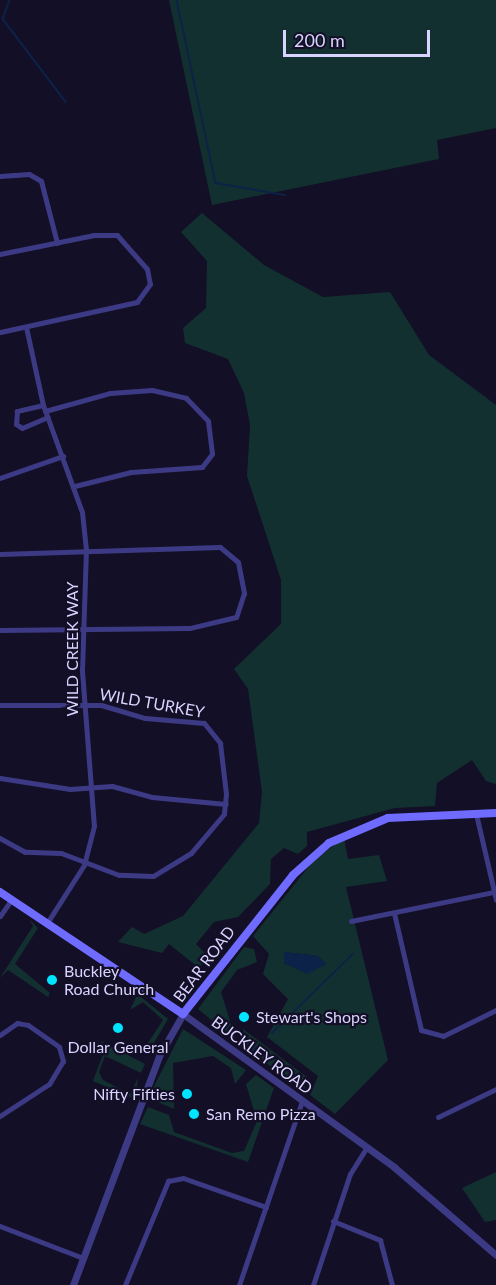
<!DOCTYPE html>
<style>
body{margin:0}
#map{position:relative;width:496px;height:1285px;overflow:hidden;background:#130f26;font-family:Lato,sans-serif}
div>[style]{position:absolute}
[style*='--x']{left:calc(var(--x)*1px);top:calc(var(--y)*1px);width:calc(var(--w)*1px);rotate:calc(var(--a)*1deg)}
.green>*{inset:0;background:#12302f}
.water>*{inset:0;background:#0c2248}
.stream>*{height:1.5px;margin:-0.75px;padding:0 0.75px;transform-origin:0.75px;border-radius:0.75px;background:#0c2248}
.minor>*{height:5px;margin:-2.5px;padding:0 2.5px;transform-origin:2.5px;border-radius:2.5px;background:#3d3a85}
.tertiary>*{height:7px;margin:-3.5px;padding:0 3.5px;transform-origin:3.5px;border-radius:3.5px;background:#3d3a85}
.secondary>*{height:8px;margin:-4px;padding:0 4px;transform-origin:4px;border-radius:4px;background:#6f6bff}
.dots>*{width:16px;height:16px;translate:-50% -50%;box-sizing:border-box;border:3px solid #130f26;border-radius:50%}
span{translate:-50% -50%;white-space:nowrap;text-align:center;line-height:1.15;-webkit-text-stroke:4.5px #130f26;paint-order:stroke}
.street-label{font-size:16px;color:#d9d4ff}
.poi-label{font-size:16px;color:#d9d4ff}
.left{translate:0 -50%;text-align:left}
.right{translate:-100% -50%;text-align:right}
.scale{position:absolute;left:283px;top:30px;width:147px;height:27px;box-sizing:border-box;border:3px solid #d9d4ff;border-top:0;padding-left:8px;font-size:18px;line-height:21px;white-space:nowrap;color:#d9d4ff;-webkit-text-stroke:4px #130f26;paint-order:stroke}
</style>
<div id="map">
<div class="green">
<i style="clip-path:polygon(169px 0,496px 0,496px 128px,437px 140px,439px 159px,212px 205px)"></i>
<i style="clip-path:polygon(202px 213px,264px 265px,323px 297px,390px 292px,429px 355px,496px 405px,496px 784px,486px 781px,472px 760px,437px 783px,435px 806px,395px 808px,307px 832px,307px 846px,298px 854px,284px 848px,271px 859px,270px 884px,238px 917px,214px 922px,196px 944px,208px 956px,199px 968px,169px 944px,162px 953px,118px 942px,132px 927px,144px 934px,183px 916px,259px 823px,262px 792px,248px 689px,234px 669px,281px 624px,281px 580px,247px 476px,250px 425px,244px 393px,228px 359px,185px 343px,183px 328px,206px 308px,207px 261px,181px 232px)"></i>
<i style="clip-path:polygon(evenodd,344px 838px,348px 859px,379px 855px,387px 881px,346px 887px,388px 1060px,335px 1114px,310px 1095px,318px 1076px,267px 1037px,288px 999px,263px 974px,269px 954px,253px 936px,314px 860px,344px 838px,284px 952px,318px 956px,326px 964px,307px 973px,284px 963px,284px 952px)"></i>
<i style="clip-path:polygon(29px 919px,38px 928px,15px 964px,50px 993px,48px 997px,8px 970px,0 978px,33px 926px)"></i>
<i style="clip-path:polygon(244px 947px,254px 949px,257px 962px,237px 970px,221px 992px,236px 1040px,198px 1009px)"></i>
<i style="clip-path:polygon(136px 997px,141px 997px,168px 1019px,148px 1053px,142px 1045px,146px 1046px,163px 1020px,143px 1002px,130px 1010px)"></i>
<i style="clip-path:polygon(183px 1029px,246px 1070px,235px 1084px,231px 1068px,213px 1056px,173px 1063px,174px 1109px,148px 1098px)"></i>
<i style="clip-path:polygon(243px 1029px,307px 1077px,304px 1091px,246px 1048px)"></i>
<i style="clip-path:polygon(101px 1041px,145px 1064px,141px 1073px,105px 1056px,99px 1072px,103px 1080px,130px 1094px,138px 1078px,135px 1099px,93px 1081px,105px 1049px)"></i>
<i style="clip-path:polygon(256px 1075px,274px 1088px,248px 1162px,140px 1124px,148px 1107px,169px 1115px,174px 1132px,232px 1153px,244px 1151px,257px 1121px,246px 1084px)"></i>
<i style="clip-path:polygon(496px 1172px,496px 1220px,485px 1222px,462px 1188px)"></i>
</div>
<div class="water">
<i style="clip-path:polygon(284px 952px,318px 956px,326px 964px,307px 974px,284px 963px)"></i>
</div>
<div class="stream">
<i style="--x:10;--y:0;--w:20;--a:110"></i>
<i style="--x:3;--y:19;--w:104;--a:52.8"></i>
<i style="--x:177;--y:0;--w:187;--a:78"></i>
<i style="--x:216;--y:183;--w:70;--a:9.9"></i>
<i style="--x:272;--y:1033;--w:113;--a:-44.3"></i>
<i style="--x:253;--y:1051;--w:9;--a:-41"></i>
</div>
<div class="minor">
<i style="--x:0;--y:176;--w:29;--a:-4"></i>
<i style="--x:29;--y:174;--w:14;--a:30"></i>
<i style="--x:41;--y:181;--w:64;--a:75.5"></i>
<i style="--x:0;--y:254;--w:96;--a:-11.4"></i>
<i style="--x:94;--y:235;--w:23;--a:0"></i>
<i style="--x:117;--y:235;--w:45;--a:48.6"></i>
<i style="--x:147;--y:269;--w:15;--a:79"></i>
<i style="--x:150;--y:284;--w:22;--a:126"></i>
<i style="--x:137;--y:302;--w:140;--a:167.6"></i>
<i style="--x:26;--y:327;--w:80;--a:77.7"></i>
<i style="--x:43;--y:405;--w:114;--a:70"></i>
<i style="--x:82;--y:512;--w:37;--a:84"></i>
<i style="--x:86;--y:549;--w:122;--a:91.9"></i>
<i style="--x:82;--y:671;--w:155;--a:85.6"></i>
<i style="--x:94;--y:826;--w:40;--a:104.4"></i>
<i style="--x:84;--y:865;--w:69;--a:122.5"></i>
<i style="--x:43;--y:405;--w:27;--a:167"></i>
<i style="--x:17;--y:411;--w:13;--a:94"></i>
<i style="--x:16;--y:424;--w:7;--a:34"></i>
<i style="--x:22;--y:428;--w:28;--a:-23"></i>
<i style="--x:45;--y:411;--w:67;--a:-15.5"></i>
<i style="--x:110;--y:393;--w:42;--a:-4.1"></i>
<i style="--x:152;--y:390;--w:35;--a:13"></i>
<i style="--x:186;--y:398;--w:32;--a:46"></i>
<i style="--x:208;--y:421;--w:33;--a:83"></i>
<i style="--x:212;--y:454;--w:16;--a:128"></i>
<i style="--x:202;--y:467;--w:71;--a:176"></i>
<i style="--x:131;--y:472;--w:58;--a:166"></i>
<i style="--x:0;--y:478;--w:67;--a:-19.2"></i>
<i style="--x:0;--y:554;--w:220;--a:-1.8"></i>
<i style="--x:220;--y:547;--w:23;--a:40"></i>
<i style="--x:238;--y:562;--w:32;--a:79"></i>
<i style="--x:244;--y:593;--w:25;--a:108"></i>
<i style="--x:236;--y:617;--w:47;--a:166.6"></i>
<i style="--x:190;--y:628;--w:190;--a:179.4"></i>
<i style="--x:0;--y:705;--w:101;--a:0"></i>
<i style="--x:101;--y:705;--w:46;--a:16.5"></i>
<i style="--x:145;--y:718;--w:59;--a:4.8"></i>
<i style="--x:204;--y:723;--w:26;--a:51"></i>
<i style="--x:220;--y:743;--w:51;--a:83.3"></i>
<i style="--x:226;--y:794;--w:20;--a:96"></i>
<i style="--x:224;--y:814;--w:51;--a:130.2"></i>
<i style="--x:191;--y:853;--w:44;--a:148.8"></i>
<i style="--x:153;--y:876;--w:34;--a:-178"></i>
<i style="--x:119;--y:875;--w:62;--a:-159.2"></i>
<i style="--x:61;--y:853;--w:36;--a:-178"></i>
<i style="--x:25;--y:852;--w:29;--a:-151"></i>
<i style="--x:0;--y:778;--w:71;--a:8.9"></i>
<i style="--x:70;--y:789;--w:42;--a:-4.1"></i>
<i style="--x:112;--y:786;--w:41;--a:15.4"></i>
<i style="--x:152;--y:797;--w:74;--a:5.4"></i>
<i style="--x:476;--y:814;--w:88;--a:76.9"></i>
<i style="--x:394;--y:913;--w:120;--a:77"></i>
<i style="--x:421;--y:1030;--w:23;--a:15"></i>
<i style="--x:443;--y:1036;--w:59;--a:-26.1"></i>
<i style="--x:0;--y:916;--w:19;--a:-55"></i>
<i style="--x:351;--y:921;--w:146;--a:-11.5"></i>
<i style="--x:0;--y:1035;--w:21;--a:-35"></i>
<i style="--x:17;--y:1023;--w:11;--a:10"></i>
<i style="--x:28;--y:1025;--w:38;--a:35"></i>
<i style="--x:59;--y:1047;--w:15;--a:74"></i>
<i style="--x:63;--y:1061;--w:27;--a:121"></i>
<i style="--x:49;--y:1084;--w:59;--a:146.9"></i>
<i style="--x:438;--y:1117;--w:64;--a:-25.8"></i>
<i style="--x:333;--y:1221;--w:51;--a:22"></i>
<i style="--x:380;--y:1240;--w:47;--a:75.1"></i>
<i style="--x:0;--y:1226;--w:89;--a:21.1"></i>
<i style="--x:125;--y:1285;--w:113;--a:-67.5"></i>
<i style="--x:168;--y:1181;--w:15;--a:-11"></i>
<i style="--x:183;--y:1178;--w:88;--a:19.3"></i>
<i style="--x:239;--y:1285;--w:194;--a:-71.1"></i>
<i style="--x:313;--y:1285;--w:117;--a:-71.6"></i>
<i style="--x:350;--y:1174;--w:32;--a:-58"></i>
</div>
<div class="tertiary">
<i style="--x:73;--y:1285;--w:245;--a:-69.4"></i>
<i style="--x:159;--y:1056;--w:48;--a:-60.3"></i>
<i style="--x:183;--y:1014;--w:261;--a:35.9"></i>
<i style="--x:394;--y:1167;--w:135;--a:40.8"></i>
</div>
<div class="secondary">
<i style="--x:0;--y:892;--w:220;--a:33.7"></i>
<i style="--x:183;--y:1014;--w:177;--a:-51.6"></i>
<i style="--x:293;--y:875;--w:48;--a:-41.6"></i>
<i style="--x:329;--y:843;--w:64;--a:-23"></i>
<i style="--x:388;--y:818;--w:108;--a:-2.7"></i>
</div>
<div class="dots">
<i style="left:52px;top:980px;background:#00e5ff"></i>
<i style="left:244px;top:1017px;background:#00e5ff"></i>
<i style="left:118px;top:1028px;background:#00e5ff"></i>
<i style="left:187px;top:1094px;background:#00e5ff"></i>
<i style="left:194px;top:1114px;background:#00e5ff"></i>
</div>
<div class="street-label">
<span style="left:72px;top:649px;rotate:-90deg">WILD CREEK WAY</span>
<span style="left:152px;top:703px;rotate:10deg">WILD TURKEY</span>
<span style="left:204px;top:964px;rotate:-53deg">BEAR ROAD</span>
<span style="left:262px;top:1055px;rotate:36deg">BUCKLEY ROAD</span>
</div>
<div class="poi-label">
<span class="left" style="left:64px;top:980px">Buckley<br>Road Church</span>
<span class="left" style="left:256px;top:1017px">Stewart's Shops</span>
<span style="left:118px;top:1047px">Dollar General</span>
<span class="right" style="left:175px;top:1094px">Nifty Fifties</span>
<span class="left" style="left:206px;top:1114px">San Remo Pizza</span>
</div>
<div class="scale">200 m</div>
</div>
